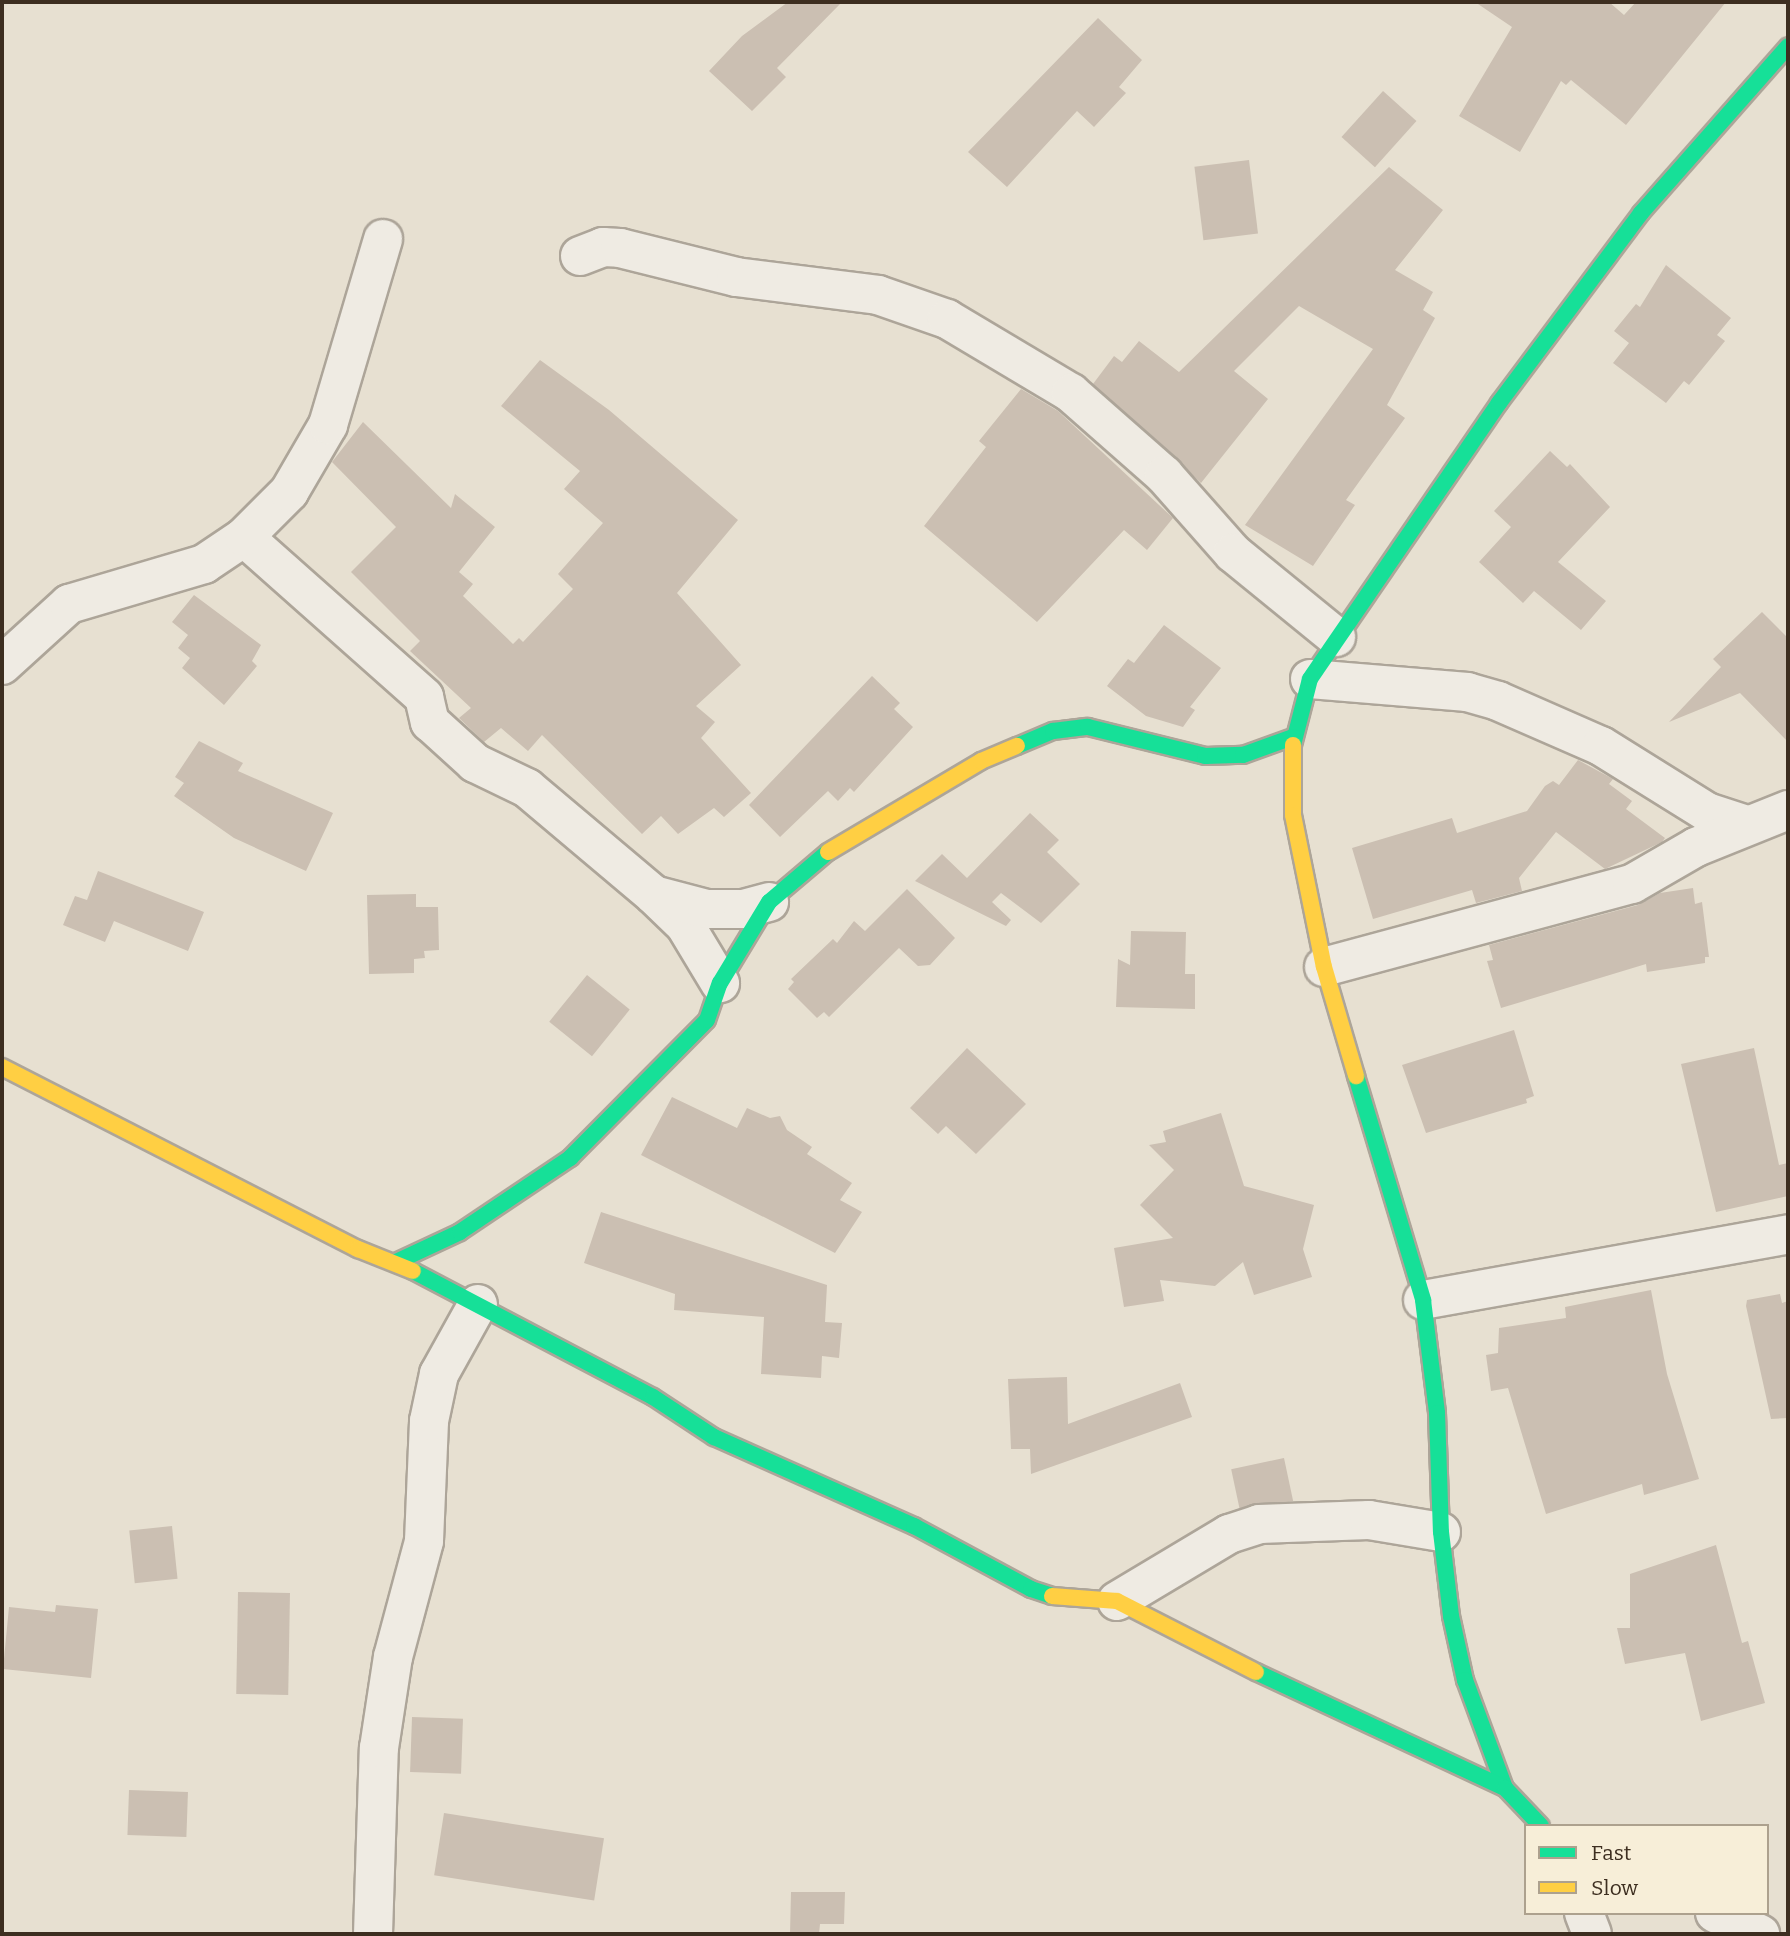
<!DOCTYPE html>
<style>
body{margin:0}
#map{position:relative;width:1790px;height:1936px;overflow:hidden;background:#e7e0d1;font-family:Bitter,serif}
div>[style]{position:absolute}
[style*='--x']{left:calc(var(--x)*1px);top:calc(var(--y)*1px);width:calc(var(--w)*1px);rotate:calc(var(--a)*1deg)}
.building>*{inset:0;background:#cbbfb2;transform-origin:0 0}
.roads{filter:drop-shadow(2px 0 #ada599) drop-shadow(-2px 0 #ada599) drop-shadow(0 2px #ada599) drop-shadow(0 -2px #ada599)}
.street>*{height:38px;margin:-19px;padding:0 19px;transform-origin:19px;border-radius:19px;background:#efebe3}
.fast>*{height:16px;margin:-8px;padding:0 8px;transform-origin:8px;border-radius:8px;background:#16e098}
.slow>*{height:16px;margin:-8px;padding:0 8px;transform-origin:8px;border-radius:8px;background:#ffcf43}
span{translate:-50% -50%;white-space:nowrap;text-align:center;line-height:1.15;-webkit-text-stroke:7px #f7eed8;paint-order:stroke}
.frame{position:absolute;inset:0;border:4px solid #3d2e20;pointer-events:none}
.legend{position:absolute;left:1524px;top:1824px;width:245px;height:91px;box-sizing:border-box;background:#f7eed8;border:2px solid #ada18e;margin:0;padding:9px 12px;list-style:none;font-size:21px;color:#3d2e20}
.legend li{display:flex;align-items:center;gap:14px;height:35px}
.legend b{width:35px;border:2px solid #ada18e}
</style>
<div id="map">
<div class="building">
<i style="clip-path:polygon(788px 2px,842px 2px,777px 68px,786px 77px,752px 111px,709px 71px,742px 36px)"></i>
<i style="clip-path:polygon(1475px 2px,1609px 2px,1624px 15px,1636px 2px,1726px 2px,1626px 125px,1571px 80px,1566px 85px,1561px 81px,1520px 152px,1459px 116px,1512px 27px)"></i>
<i style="clip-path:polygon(1098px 18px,1142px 60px,1119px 87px,1126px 93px,1094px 127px,1077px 111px,1007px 187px,968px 152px)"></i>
<i style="left:1383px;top:91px;width:45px;height:62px;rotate:42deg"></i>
<i style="left:1249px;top:160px;width:74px;height:55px;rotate:83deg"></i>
<i style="clip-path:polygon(1389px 167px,1443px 210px,1395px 270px,1433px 292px,1423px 310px,1435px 318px,1387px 405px,1405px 418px,1346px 500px,1355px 505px,1313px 566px,1245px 525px,1373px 349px,1299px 306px,1234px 371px,1268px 399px,1201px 483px,1093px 384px,1114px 356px,1122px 362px,1139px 341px,1179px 372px)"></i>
<i style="clip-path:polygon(1666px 265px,1731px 318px,1717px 335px,1725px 341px,1689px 385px,1684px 381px,1666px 403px,1613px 363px,1629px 343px,1614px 331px,1636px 304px,1640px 307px)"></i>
<i style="clip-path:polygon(540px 360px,609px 410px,738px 520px,677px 593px,741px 665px,696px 706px,715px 722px,701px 738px,751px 793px,724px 817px,714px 808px,678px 834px,661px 816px,642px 834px,542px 735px,528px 751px,501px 728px,484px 742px,459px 718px,471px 708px,410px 651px,420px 641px,351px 572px,396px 527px,332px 462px,363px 422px,451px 508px,455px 494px,495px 527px,459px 572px,473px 584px,463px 596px,513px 644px,519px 638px,523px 642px,573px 589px,558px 574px,603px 523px,564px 489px,580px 471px,501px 406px)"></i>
<i style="clip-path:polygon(1021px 389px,1058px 411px,1173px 518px,1147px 550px,1124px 530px,1037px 622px,924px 526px,986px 447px,979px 441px)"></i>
<i style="clip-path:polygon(1550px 451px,1567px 467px,1570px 464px,1610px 507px,1558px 562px,1606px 601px,1581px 630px,1534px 591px,1523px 603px,1479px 562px,1511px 527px,1494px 511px)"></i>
<i style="clip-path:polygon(194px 595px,261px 645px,252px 661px,257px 666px,224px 705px,182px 668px,190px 658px,178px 648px,188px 635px,172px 622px)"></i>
<i style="clip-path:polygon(1762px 612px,1788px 638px,1788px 742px,1740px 693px,1669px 722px,1721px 667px,1713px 659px)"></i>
<i style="clip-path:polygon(1164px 625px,1221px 668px,1190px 707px,1195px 710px,1183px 727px,1146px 716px,1107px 686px,1128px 659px,1134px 663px)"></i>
<i style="clip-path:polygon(872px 676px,900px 703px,894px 709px,913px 727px,854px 792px,850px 788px,838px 801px,828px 791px,780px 837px,749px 805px)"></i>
<i style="clip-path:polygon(199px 741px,243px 763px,238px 771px,333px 813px,306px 871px,234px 838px,174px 796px,184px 783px,175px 777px)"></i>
<i style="clip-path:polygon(1578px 760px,1613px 779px,1609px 784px,1632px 801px,1626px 809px,1665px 838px,1662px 842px,1605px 869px,1556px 832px,1519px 878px,1522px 891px,1476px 903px,1472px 890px,1373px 919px,1352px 848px,1452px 818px,1457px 833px,1527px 811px,1545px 786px,1553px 781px,1559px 785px)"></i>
<i style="clip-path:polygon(1030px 813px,1059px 840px,1047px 852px,1080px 884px,1041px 923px,1001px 893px,992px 902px,1011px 920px,1006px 926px,915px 881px,942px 854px,967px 878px)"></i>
<i style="clip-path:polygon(98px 871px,204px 912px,188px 951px,114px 921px,105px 942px,63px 925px,75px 896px,87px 900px)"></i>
<i style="clip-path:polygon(1693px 888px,1695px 904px,1702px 902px,1709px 957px,1705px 957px,1705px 963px,1647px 972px,1646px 964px,1501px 1008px,1487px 961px,1493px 960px,1489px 945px,1638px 905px,1660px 893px)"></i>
<i style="clip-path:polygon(907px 889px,955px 938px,930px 965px,918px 966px,899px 948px,829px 1017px,824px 1012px,817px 1018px,788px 989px,794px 982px,791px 979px,833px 939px,837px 943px,854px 921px,865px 931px)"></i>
<i style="clip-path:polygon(416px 894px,416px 907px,438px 907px,439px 950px,424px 951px,425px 958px,414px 959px,414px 973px,369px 974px,367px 895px)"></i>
<i style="clip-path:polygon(1131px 931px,1186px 932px,1185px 974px,1195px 974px,1195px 1009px,1116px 1007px,1118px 959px,1130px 965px)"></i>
<i style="left:587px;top:975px;width:55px;height:60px;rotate:39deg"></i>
<i style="clip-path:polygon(1514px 1030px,1534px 1096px,1526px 1099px,1527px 1103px,1426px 1133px,1402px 1065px)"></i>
<i style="clip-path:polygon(967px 1048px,1026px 1104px,976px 1154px,946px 1126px,938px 1134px,910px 1108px)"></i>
<i style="clip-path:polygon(1754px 1048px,1779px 1165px,1788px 1163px,1788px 1196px,1716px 1212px,1681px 1064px)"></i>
<i style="clip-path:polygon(672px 1097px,737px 1128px,747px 1108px,770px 1118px,780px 1116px,787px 1130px,812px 1147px,807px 1154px,852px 1183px,840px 1200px,862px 1212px,835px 1253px,641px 1155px)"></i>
<i style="clip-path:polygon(1221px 1113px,1244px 1186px,1314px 1205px,1303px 1249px,1312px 1277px,1254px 1295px,1243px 1262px,1215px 1286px,1160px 1280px,1164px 1301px,1124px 1307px,1114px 1248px,1173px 1238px,1140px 1205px,1174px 1170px,1149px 1145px,1166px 1142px,1163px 1131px)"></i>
<i style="clip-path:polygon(601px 1212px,827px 1285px,825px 1322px,842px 1323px,839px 1358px,822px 1356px,821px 1378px,761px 1374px,764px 1317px,674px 1310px,675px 1294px,584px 1263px)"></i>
<i style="clip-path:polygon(1651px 1290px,1667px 1374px,1699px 1479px,1644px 1495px,1642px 1484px,1546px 1514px,1508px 1388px,1491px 1391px,1486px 1355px,1498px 1353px,1499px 1328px,1566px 1318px,1565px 1307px)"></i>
<i style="clip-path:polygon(1780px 1294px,1782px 1303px,1788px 1301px,1788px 1418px,1771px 1419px,1746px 1306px,1747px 1300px)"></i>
<i style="clip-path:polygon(1067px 1377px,1068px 1424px,1180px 1383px,1192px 1417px,1031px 1474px,1030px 1449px,1011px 1449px,1008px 1379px)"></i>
<i style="left:1284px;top:1458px;width:44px;height:54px;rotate:78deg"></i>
<i style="left:172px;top:1526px;width:53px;height:43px;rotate:84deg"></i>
<i style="clip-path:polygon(1716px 1545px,1742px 1643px,1748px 1641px,1765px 1703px,1701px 1721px,1685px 1653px,1625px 1664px,1617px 1628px,1630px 1628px,1630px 1574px)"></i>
<i style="left:238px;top:1592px;width:52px;height:102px;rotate:1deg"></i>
<i style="clip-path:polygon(56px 1605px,98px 1609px,91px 1678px,3px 1669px,9px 1607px,55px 1612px)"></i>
<i style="left:412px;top:1717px;width:51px;height:55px;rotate:2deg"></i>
<i style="left:129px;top:1790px;width:59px;height:45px;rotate:2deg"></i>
<i style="left:444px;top:1813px;width:162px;height:63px;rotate:9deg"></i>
<i style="clip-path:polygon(791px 1892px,845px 1892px,844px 1924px,820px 1924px,819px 1934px,790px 1934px)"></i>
</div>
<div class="roads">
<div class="street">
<i style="--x:580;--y:256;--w:25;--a:-21"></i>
<i style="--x:603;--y:247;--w:17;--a:3"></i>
<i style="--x:620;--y:248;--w:120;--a:14"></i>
<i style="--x:736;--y:277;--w:143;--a:7.2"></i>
<i style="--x:878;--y:295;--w:73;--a:19.2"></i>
<i style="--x:947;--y:319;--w:144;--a:30.8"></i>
<i style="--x:1071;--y:393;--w:124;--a:41.4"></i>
<i style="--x:1164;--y:475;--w:104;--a:48.5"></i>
<i style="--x:1233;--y:553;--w:133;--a:39.2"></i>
<i style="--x:244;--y:537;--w:241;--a:41.6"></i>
<i style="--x:424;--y:697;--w:26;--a:77"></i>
<i style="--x:430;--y:722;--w:61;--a:42.3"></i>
<i style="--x:475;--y:763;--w:58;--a:25.7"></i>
<i style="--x:527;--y:788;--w:166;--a:40.1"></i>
<i style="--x:654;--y:895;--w:43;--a:44.1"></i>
<i style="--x:685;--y:925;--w:68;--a:58.9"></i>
<i style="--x:2;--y:665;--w:91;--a:-42.3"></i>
<i style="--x:69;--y:604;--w:141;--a:-16.5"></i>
<i style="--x:204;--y:564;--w:48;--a:-34"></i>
<i style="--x:244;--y:537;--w:64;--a:-45"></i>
<i style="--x:289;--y:492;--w:78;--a:-59.8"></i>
<i style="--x:328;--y:425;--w:194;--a:-73.5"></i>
<i style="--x:1310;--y:679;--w:158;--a:4.7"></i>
<i style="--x:1467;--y:692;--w:32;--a:16"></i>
<i style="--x:1498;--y:701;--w:112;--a:23.6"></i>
<i style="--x:1601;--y:746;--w:125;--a:31.9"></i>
<i style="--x:1707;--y:812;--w:42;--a:18"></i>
<i style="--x:654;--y:895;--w:55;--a:14.8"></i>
<i style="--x:707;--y:909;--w:36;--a:0"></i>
<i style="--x:743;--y:909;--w:27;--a:-15"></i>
<i style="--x:1324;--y:967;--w:319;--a:-15.1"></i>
<i style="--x:1632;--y:884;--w:74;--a:-30"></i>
<i style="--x:1696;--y:847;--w:99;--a:-21.9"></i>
<i style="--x:1423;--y:1300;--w:371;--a:-10.2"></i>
<i style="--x:1117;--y:1601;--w:131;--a:-30.9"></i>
<i style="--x:1229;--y:1534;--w:32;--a:-18"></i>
<i style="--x:1259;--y:1524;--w:110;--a:-2.1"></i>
<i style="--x:1369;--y:1520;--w:73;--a:9.5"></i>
<i style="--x:1584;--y:1913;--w:22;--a:69"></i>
<i style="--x:1715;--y:1913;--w:50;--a:25"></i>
<i style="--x:373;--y:1934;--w:186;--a:-88.2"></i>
<i style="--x:379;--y:1748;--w:92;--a:-81.3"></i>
<i style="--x:393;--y:1657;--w:120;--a:-75"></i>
<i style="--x:424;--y:1541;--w:120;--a:-87.6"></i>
<i style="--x:429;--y:1421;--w:48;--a:-78"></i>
<i style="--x:439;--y:1374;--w:80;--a:-60.9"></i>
</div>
<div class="fast">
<i style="--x:1293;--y:745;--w:68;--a:-75.6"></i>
<i style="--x:1310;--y:679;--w:335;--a:-55.6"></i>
<i style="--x:1499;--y:403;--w:237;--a:-53.2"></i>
<i style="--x:1641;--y:213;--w:222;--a:-48.6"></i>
<i style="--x:1017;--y:746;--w:39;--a:-23"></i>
<i style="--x:1053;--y:731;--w:35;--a:-7"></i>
<i style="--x:1088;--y:727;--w:121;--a:13.9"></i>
<i style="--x:1205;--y:756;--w:38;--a:-2"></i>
<i style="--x:1243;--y:755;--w:53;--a:-19.8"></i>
<i style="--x:1356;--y:1076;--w:234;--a:73.3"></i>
<i style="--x:1423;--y:1300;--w:114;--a:82.9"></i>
<i style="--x:1437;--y:1413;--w:119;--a:88.1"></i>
<i style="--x:1441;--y:1532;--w:85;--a:83.2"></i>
<i style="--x:1451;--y:1616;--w:66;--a:77.7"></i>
<i style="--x:1465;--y:1680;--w:115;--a:69.7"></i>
<i style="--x:396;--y:1262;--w:71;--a:-25.1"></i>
<i style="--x:460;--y:1232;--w:133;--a:-33.9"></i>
<i style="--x:570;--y:1158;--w:194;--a:-45.2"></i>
<i style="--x:707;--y:1020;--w:39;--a:-71"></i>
<i style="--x:720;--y:983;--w:95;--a:-58.8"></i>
<i style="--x:769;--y:902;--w:77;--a:-40.3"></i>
<i style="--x:413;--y:1271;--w:271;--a:27.7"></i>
<i style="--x:653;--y:1397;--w:73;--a:33.3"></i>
<i style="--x:714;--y:1437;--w:219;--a:24"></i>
<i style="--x:914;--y:1526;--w:133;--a:28.3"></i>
<i style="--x:1031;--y:1589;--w:22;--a:18"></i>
<i style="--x:1256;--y:1672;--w:275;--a:25"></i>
<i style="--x:1505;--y:1788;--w:52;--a:46.5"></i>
</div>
<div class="slow">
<i style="--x:1293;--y:745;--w:70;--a:90"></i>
<i style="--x:1293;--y:815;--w:155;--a:78.5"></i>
<i style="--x:1324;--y:967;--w:114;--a:73.6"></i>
<i style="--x:828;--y:852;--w:178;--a:-30.7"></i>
<i style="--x:981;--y:761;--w:39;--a:-23"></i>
<i style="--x:2;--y:1067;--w:400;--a:27.1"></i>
<i style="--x:358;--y:1249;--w:59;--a:21.8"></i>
<i style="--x:1052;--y:1596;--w:65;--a:4.4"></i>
<i style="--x:1117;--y:1601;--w:156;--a:27.1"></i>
</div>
</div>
<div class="frame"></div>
<ul class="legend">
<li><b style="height:9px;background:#16e098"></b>Fast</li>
<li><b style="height:9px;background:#ffcf43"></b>Slow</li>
</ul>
</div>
